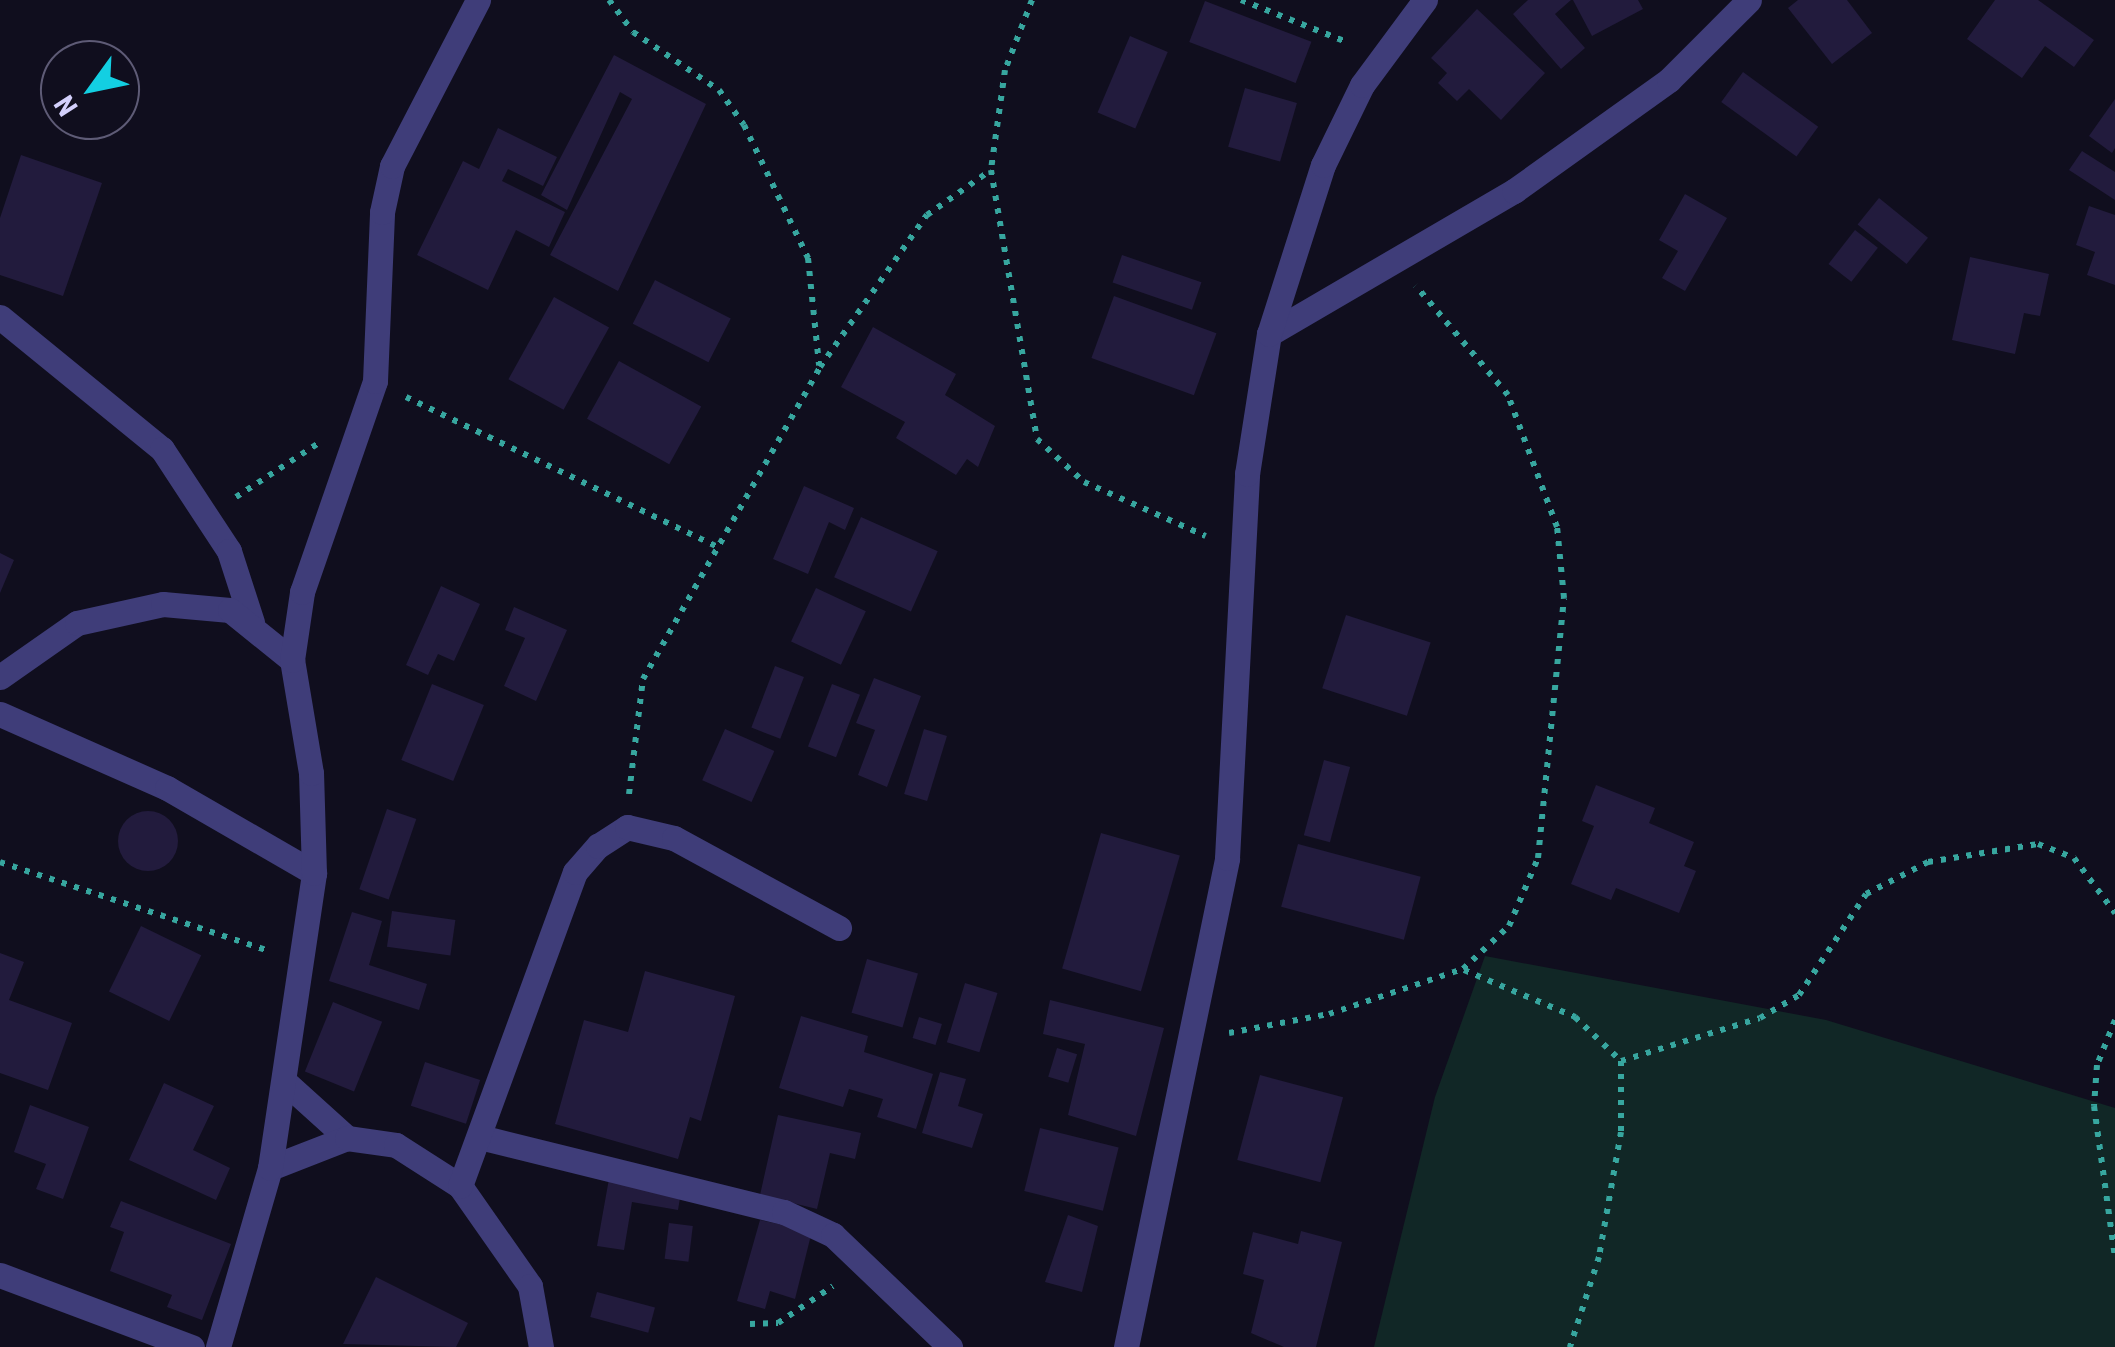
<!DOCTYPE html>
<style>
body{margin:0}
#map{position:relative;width:2115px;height:1347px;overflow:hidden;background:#100e1e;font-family:"Roboto Condensed",sans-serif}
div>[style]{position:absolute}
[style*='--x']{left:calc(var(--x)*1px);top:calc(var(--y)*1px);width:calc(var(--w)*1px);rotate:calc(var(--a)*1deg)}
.green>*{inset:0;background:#112726}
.building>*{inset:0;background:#221b3d;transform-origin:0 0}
.round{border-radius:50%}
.path>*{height:6px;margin-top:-3px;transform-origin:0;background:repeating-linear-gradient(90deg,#37a69f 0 5px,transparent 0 13px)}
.street>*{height:25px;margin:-12.5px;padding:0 12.5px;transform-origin:12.5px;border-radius:12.5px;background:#3f3d79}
span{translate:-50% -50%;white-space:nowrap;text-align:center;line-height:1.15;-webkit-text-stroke:8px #100e1e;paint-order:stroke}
.north{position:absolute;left:40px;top:40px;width:100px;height:100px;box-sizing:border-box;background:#100e1e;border:2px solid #5e5b76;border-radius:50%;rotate:237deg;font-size:28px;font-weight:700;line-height:40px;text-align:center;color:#d3cffb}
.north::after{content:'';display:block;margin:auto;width:35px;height:45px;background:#13cfe2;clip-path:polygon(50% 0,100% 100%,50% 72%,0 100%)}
</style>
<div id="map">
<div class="green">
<i style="clip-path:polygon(1485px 956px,1826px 1020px,2115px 1108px,2115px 1347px,1374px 1347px,1435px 1097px)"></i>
</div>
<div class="building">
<i style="clip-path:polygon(1528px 0,1571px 0,1555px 14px,1585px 48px,1561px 69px,1513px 14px)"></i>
<i style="clip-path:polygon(1573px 0,1638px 0,1643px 9px,1592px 36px)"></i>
<i style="clip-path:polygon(1798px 0,1847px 0,1872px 33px,1832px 64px,1788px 8px)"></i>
<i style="clip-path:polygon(1995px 0,2038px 0,2094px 40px,2074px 67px,2045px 46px,2022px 78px,1967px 39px)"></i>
<i style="left:1205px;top:1px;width:114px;height:44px;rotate:21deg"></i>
<i style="clip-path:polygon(1477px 9px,1545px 73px,1501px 120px,1469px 89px,1457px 101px,1438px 83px,1447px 73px,1431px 58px)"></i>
<i style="left:1130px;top:36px;width:41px;height:83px;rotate:23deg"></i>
<i style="clip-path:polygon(614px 55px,706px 104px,618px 291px,550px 255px,632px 99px,620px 92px,567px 210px,541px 195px)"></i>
<i style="left:1743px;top:72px;width:93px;height:37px;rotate:36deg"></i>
<i style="left:1245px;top:88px;width:54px;height:61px;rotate:16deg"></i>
<i style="clip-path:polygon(2115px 99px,2115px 148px,2112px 153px,2089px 136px)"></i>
<i style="clip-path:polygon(498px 128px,557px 157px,543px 186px,508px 169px,502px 181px,565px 212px,549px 247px,516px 230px,488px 290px,417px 255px,463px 161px,479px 169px)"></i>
<i style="clip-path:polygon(2082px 151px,2115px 172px,2115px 200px,2069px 170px)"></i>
<i style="clip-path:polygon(21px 155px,102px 183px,63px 296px,0 275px,0 218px)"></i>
<i style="clip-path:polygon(1685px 194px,1727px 218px,1685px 291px,1662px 278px,1678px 251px,1659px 240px)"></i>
<i style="left:1879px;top:198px;width:63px;height:34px;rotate:39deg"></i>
<i style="clip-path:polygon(2089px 206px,2115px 215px,2115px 285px,2087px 275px,2095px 252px,2076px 245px)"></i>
<i style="left:1855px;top:230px;width:29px;height:43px;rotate:38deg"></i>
<i style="left:1122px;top:255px;width:84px;height:29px;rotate:19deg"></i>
<i style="clip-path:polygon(1970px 257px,2049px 274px,2040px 316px,2024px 313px,2015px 354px,1952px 340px)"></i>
<i style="left:655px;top:280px;width:85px;height:49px;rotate:27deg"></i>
<i style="left:1114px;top:296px;width:109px;height:66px;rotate:20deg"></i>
<i style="left:554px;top:297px;width:63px;height:94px;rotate:29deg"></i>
<i style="clip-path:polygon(873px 327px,956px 374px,945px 395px,995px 426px,978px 467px,967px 459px,956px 475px,896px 438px,905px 422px,841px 387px)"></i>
<i style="left:619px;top:361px;width:94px;height:66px;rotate:29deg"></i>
<i style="clip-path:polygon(804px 486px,854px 508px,845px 530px,829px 522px,808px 574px,773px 559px)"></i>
<i style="left:861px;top:517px;width:84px;height:66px;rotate:24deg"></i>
<i style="clip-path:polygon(0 553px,14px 560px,0 593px)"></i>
<i style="clip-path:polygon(441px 586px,480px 604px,454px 661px,438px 654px,428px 675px,406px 665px)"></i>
<i style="left:816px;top:588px;width:55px;height:59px;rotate:25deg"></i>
<i style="clip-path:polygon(514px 607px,567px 630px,536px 701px,504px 686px,525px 638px,505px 630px)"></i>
<i style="left:1346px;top:615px;width:89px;height:77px;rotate:18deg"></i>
<i style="left:775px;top:666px;width:31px;height:66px;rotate:21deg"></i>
<i style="clip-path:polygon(874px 678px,921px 696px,887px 787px,858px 775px,875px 730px,856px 723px)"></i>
<i style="left:432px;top:684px;width:56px;height:82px;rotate:22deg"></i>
<i style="left:832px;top:684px;width:30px;height:67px;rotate:21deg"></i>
<i style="left:725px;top:729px;width:54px;height:56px;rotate:24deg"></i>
<i style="left:924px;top:729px;width:24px;height:68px;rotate:17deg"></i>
<i style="left:1324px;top:760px;width:27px;height:78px;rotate:15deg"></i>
<i style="clip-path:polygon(1596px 785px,1655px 808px,1649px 823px,1694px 842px,1684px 866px,1696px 871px,1679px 913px,1616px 888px,1611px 900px,1571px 884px,1594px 826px,1582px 821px)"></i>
<i style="left:387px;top:809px;width:31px;height:85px;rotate:19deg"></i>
<i class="round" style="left:118px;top:811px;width:60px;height:60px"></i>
<i style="left:1101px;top:833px;width:82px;height:141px;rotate:16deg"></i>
<i style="left:1298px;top:844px;width:127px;height:65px;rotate:15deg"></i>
<i style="left:392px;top:911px;width:64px;height:36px;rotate:8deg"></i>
<i style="clip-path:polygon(352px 912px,382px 921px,369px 965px,427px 984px,419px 1010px,329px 981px)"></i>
<i style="left:141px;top:926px;width:67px;height:73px;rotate:26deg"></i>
<i style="clip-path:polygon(0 953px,24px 962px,9px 1000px,72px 1023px,48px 1090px,0 1073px)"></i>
<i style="left:867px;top:959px;width:53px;height:56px;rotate:16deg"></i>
<i style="clip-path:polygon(645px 971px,735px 996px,701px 1121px,690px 1117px,678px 1159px,555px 1124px,584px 1020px,628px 1032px)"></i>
<i style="left:965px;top:983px;width:34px;height:62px;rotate:17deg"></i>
<i style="clip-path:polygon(1050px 1000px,1164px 1028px,1136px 1136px,1068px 1115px,1085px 1044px,1043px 1034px)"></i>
<i style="left:333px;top:1002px;width:53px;height:75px;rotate:22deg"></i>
<i style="clip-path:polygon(801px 1016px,868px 1036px,864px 1052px,933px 1074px,916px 1129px,877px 1117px,883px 1099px,849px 1089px,843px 1107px,779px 1088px)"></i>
<i style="left:919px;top:1017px;width:24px;height:22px;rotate:17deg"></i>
<i style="left:1057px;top:1048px;width:21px;height:30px;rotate:17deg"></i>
<i style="left:425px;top:1062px;width:58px;height:46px;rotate:18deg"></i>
<i style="clip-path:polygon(940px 1072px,966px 1079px,958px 1106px,983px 1114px,972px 1148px,922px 1133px)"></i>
<i style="left:1260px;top:1075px;width:86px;height:88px;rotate:15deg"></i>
<i style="clip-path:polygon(164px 1083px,214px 1106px,193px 1150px,230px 1168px,216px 1200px,129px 1160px)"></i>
<i style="clip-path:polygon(30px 1105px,89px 1127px,63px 1199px,36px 1189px,46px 1164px,14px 1152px)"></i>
<i style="clip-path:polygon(778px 1115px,861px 1133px,855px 1159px,830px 1153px,817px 1209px,760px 1195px)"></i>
<i style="left:1040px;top:1128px;width:81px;height:65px;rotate:14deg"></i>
<i style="clip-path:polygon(610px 1173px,682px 1186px,678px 1210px,632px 1202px,624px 1250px,597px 1246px)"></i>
<i style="clip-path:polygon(121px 1201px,231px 1244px,202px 1320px,167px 1307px,172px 1295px,110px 1271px,124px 1232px,110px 1227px)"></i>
<i style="clip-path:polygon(1068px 1215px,1098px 1226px,1082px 1292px,1045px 1282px)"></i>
<i style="clip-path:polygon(760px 1220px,812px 1231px,795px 1299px,770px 1291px,765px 1309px,737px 1301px)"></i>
<i style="left:669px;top:1223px;width:24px;height:36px;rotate:7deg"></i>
<i style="clip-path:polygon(1301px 1231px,1342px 1242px,1316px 1347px,1284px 1347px,1251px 1333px,1264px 1280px,1243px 1274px,1253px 1232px,1298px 1244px)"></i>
<i style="clip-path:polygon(376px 1277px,468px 1323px,456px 1347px,343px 1344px)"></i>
<i style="left:597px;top:1292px;width:60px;height:26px;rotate:15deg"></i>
</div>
<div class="path">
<i style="--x:609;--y:0;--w:40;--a:53"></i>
<i style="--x:633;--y:32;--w:104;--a:34"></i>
<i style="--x:719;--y:90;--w:43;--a:54.5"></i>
<i style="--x:744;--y:125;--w:148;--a:64.3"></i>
<i style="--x:808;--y:258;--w:108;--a:84.1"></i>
<i style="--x:1032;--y:0;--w:75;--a:111.1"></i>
<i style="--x:1005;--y:70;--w:101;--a:98"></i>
<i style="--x:991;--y:170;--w:273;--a:80.3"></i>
<i style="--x:1037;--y:439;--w:64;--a:42.5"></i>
<i style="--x:1084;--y:482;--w:133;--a:23.9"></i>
<i style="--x:1241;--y:0;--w:116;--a:21.7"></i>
<i style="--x:406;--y:397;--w:348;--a:25.7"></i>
<i style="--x:236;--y:497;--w:97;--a:-33.2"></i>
<i style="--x:629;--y:794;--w:116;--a:-83.1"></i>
<i style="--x:643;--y:679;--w:359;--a:-60.4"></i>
<i style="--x:820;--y:367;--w:186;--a:-54.9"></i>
<i style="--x:927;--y:215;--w:78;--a:-35.1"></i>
<i style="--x:0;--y:862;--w:283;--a:18.3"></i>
<i style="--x:1464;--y:970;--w:121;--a:22.9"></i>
<i style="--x:1575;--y:1017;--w:64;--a:43.7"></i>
<i style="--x:1621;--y:1061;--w:71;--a:90"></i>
<i style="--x:1621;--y:1132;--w:127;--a:100"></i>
<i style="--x:1599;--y:1257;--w:95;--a:107.9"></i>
<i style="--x:2115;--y:1020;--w:48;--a:111.8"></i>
<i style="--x:2097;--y:1065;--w:41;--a:94.2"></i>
<i style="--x:2094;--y:1106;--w:153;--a:82.1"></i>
<i style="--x:1229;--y:1033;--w:102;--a:-10.8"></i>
<i style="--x:1329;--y:1014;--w:141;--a:-18.6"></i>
<i style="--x:1463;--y:969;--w:63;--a:-43.1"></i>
<i style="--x:1509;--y:926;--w:74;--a:-66.9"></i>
<i style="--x:1538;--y:858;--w:261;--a:-84.3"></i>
<i style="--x:1564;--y:598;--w:71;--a:-95.6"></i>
<i style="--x:1557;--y:527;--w:141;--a:-110.4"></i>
<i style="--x:1508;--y:395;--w:143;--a:-130.2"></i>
<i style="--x:1621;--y:1061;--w:145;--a:-17.2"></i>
<i style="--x:1760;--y:1018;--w:45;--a:-30.5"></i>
<i style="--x:1799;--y:995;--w:121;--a:-56.4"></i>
<i style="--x:1866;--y:894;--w:70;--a:-27.3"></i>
<i style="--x:1928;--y:862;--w:111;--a:-9.3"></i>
<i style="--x:2038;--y:844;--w:39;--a:21"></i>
<i style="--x:2074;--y:858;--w:69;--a:53.3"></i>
<i style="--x:750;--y:1324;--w:28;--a:-2"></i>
<i style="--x:778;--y:1323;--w:66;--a:-33.9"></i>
</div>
<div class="street">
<i style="--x:0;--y:317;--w:209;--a:39.2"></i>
<i style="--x:162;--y:449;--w:122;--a:56.7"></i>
<i style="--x:229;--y:551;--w:75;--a:72.1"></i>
<i style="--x:1269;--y:334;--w:284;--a:-30.3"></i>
<i style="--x:1514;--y:191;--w:191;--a:-35.6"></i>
<i style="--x:1669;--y:80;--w:113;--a:-45"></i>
<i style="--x:0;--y:677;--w:94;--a:-35"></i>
<i style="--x:77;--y:623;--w:88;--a:-12.5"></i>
<i style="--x:163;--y:604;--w:67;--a:5.1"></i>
<i style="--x:230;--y:610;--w:80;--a:38.9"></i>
<i style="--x:0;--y:714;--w:183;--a:23.9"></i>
<i style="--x:167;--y:788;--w:170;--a:30"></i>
<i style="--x:285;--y:1082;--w:84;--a:42.1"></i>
<i style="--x:480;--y:1137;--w:313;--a:13.9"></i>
<i style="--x:784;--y:1212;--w:54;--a:25.1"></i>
<i style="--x:833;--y:1235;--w:162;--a:43.7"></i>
<i style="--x:270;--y:1168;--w:83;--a:-21.3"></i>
<i style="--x:347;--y:1138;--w:49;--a:8.1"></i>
<i style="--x:396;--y:1145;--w:76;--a:32.6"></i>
<i style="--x:460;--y:1186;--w:122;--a:55"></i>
<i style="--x:530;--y:1286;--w:62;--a:79.8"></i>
<i style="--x:460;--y:1186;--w:334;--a:-69.9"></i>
<i style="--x:575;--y:872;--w:35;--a:-49"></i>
<i style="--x:598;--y:846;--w:35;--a:-33"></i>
<i style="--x:627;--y:827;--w:48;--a:13.2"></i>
<i style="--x:674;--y:838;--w:188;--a:28.6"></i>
<i style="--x:0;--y:1275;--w:205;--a:20.6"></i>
<i style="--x:218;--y:1347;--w:186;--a:-73.8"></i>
<i style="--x:270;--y:1168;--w:298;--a:-81.5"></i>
<i style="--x:314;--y:873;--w:100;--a:-91.7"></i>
<i style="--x:311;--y:773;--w:115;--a:-99.5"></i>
<i style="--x:292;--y:660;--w:69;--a:-81.6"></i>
<i style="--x:302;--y:592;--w:223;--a:-70.9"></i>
<i style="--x:375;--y:381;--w:169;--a:-87.6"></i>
<i style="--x:382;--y:212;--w:47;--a:-77.7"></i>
<i style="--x:392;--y:166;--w:187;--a:-62.6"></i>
<i style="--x:1126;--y:1347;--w:499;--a:-78.3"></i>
<i style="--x:1227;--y:858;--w:385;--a:-87"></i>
<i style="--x:1247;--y:474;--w:142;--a:-81.1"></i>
<i style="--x:1269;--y:334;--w:177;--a:-72.3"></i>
<i style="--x:1323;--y:165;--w:89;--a:-64"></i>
<i style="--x:1362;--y:85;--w:106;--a:-53.5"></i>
</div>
<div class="north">N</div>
</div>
